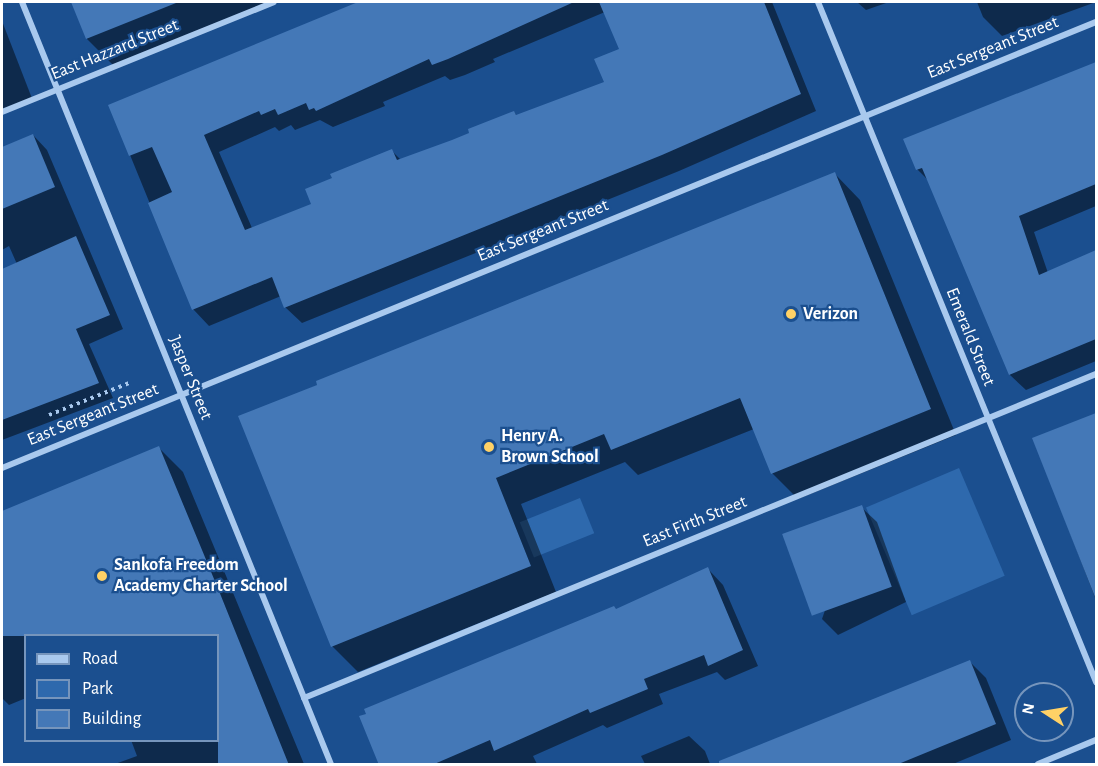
<!DOCTYPE html>
<style>
body{margin:0}
#map{position:relative;width:1098px;height:766px;overflow:hidden;background:#1b4f8f;font-family:"Alegreya Sans",sans-serif}
div>[style]{position:absolute}
[style*='--x']{left:calc(var(--x)*1px);top:calc(var(--y)*1px);width:calc(var(--w)*1px);rotate:calc(var(--a)*1deg)}
.green>*{inset:0;background:#2e69ad;transform-origin:0 0}
.shadow>*{inset:0;background:#0007}
.building>*{inset:0;background:#4478b7;transform-origin:0 0}
.path>*{height:4px;margin-top:-2px;transform-origin:0;background:repeating-linear-gradient(90deg,#a9c9ee 0 3px,transparent 0 7.5px)}
.minor>*{height:6px;margin:-3px;padding:0 3px;transform-origin:3px;border-radius:3px;background:#a9c9ee}
.dots>*{width:16px;height:16px;translate:-50% -50%;box-sizing:border-box;border:3px solid #1b4f8f;border-radius:50%}
span{translate:-50% -50%;white-space:nowrap;text-align:center;line-height:1.15;-webkit-text-stroke:4.5px #1b4f8f;paint-order:stroke}
.street-label{font-size:18px;color:#fff}
.poi-label{font-size:18px;color:#fff;font-weight:700}
.left{translate:0 -50%;text-align:left}
.frame{position:absolute;inset:0;border:3px solid #fff;pointer-events:none}
.legend{position:absolute;left:24px;top:634px;width:195px;height:108px;box-sizing:border-box;background:#1b4f8f;border:2px solid #7695bc;margin:0;padding:8px 10px;list-style:none;font-size:18px;color:#fff}
.legend li{display:flex;align-items:center;gap:12px;height:30px}
.legend b{width:30px;border:2px solid #7695bc}
.north{position:absolute;left:1014px;top:682px;width:60px;height:60px;box-sizing:border-box;background:#1b4f8f;border:2px solid #7695bc;border-radius:50%;rotate:282deg;font-size:16px;font-weight:700;line-height:24px;text-align:center;color:#fff}
.north::after{content:'';display:block;margin:auto;width:21px;height:27px;background:#ffd166;clip-path:polygon(50% 0,100% 100%,50% 72%,0 100%)}
</style>
<div id="map">
<div class="green">
<i style="left:959px;top:468px;width:117px;height:101px;rotate:67deg"></i>
<i style="left:580px;top:498px;width:38px;height:65px;rotate:68deg"></i>
</div>
<div class="shadow">
<i style="clip-path:polygon(72px 2px,280px 2px,116px 68px,87px 39px)"></i>
<i style="clip-path:polygon(evenodd,360px 2px,772px 2px,816px 111px,679px 171px,302px 323px,285px 307px,281px 296px,209px 326px,193px 309px,110px 106px,360px 2px,605px 12px,621px 50px,606px 83px,517px 116px,514px 112px,452px 142px,401px 160px,392px 151px,313px 204px,252px 228px,219px 152px,275px 127px,279px 131px,291px 125px,295px 130px,320px 120px,333px 127px,385px 106px,383px 102px,445px 76px,450px 80px,465px 75px,495px 62px,493px 59px,605px 12px)"></i>
<i style="clip-path:polygon(857px 2px,889px 2px,866px 10px)"></i>
<i style="clip-path:polygon(977px 2px,1096px 2px,1002px 36px,983px 17px)"></i>
<i style="clip-path:polygon(2px 21px,33px 101px,2px 114px)"></i>
<i style="clip-path:polygon(1096px 63px,1096px 206px,1034px 232px,1048px 273px,1096px 254px,1096px 361px,1026px 390px,1010px 375px,929px 181px,917px 169px,905px 140px)"></i>
<i style="clip-path:polygon(33px 135px,47px 150px,123px 329px,89px 344px,113px 398px,2px 440px,2px 327px,21px 319px,28px 289px,9px 246px,2px 250px,2px 148px)"></i>
<i style="clip-path:polygon(835px 174px,860px 200px,956px 435px,798px 499px,772px 473px,754px 429px,638px 475px,625px 462px,521px 504px,556px 592px,358px 672px,332px 646px,240px 417px)"></i>
<i style="clip-path:polygon(1096px 414px,1096px 600px,1034px 439px)"></i>
<i style="clip-path:polygon(159px 448px,183px 472px,304px 764px,115px 764px,137px 756px,131px 740px,218px 740px,218px 636px,26px 636px,26px 698px,9px 705px,2px 698px,2px 512px)"></i>
<i style="clip-path:polygon(861px 507px,877px 522px,906px 602px,838px 635px,822px 619px)"></i>
<i style="clip-path:polygon(708px 569px,723px 585px,758px 666px,725px 680px,717px 672px,659px 694px,663px 704px,607px 728px,603px 725px,533px 756px,537px 764px,382px 764px,617px 610px)"></i>
<i style="clip-path:polygon(970px 662px,986px 678px,1011px 740px,953px 764px,718px 764px)"></i>
<i style="clip-path:polygon(689px 736px,705px 751px,710px 764px,645px 764px,641px 756px)"></i>
</div>
<div class="building">
<i style="clip-path:polygon(71px 2px,176px 2px,176px 3px,86px 39px)"></i>
<i style="clip-path:polygon(358px 2px,574px 2px,448px 59px,432px 65px,429px 59px,316px 111px,314px 108px,309px 110px,306px 103px,278px 115px,275px 109px,261px 115px,259px 111px,204px 135px,245px 230px,311px 204px,305px 189px,332px 178px,330px 174px,392px 149px,397px 160px,452px 140px,469px 133px,468px 129px,514px 111px,516px 115px,604px 82px,594px 59px,619px 49px,599px 2px,764px 2px,801px 94px,662px 155px,284px 308px,272px 277px,192px 310px,148px 203px,172px 192px,152px 147px,129px 156px,108px 105px)"></i>
<i style="clip-path:polygon(1096px 62px,1096px 184px,1019px 216px,1039px 275px,1096px 250px,1096px 339px,1009px 375px,922px 168px,916px 170px,903px 139px)"></i>
<i style="clip-path:polygon(33px 134px,55px 187px,2px 209px,2px 147px)"></i>
<i style="clip-path:polygon(835px 172px,931px 409px,771px 474px,740px 398px,611px 450px,604px 434px,496px 478px,531px 566px,331px 647px,238px 416px,317px 385px,316px 381px)"></i>
<i style="clip-path:polygon(76px 236px,110px 315px,76px 329px,99px 383px,2px 420px,2px 269px)"></i>
<i style="clip-path:polygon(1096px 413px,1096px 597px,1095px 597px,1032px 438px)"></i>
<i style="clip-path:polygon(159px 446px,219px 591px,289px 765px,218px 765px,218px 636px,2px 636px,2px 511px)"></i>
<i style="left:862px;top:505px;width:87px;height:85px;rotate:70deg"></i>
<i style="clip-path:polygon(708px 567px,743px 650px,708px 666px,704px 655px,644px 679px,648px 689px,590px 713px,588px 709px,494px 751px,490px 740px,432px 765px,379px 765px,359px 716px,366px 714px,364px 709px,614px 606px,616px 609px)"></i>
<i style="clip-path:polygon(970px 660px,996px 724px,896px 765px,719px 765px,719px 761px)"></i>
</div>
<div class="path">
<i style="--x:49;--y:415;--w:86;--a:-21.8"></i>
</div>
<div class="minor">
<i style="--x:22;--y:2;--w:822;--a:67.93"></i>
<i style="--x:818;--y:2;--w:735;--a:67.76"></i>
<i style="--x:2;--y:112;--w:293;--a:-22"></i>
<i style="--x:2;--y:468;--w:1181;--a:-22.18"></i>
<i style="--x:304;--y:698;--w:856;--a:-22.25"></i>
<i style="--x:1038;--y:764;--w:63;--a:-22.5"></i>
</div>
<div class="dots">
<i style="left:791px;top:314px;background:#ffd166"></i>
<i style="left:489px;top:447px;background:#ffd166"></i>
<i style="left:102px;top:576px;background:#ffd166"></i>
</div>
<div class="street-label">
<span style="left:993px;top:48px;rotate:-22deg">East Sergeant Street</span>
<span style="left:115px;top:50px;rotate:-22deg">East Hazzard Street</span>
<span style="left:543px;top:231px;rotate:-22deg">East Sergeant Street</span>
<span style="left:970px;top:337px;rotate:68deg">Emerald Street</span>
<span style="left:190px;top:378px;rotate:68deg">Jasper Street</span>
<span style="left:93px;top:415px;rotate:-22deg">East Sergeant Street</span>
<span style="left:695px;top:522px;rotate:-22deg">East Firth Street</span>
</div>
<div class="poi-label">
<span class="left" style="left:803px;top:314px">Verizon</span>
<span class="left" style="left:501px;top:447px">Henry A.<br>Brown School</span>
<span class="left" style="left:114px;top:576px">Sankofa Freedom<br>Academy Charter School</span>
</div>
<div class="frame"></div>
<ul class="legend">
<li><b style="height:8px;background:#a9c9ee"></b>Road</li>
<li><b style="height:16px;background:#2e69ad"></b>Park</li>
<li><b style="height:16px;background:#4478b7"></b>Building</li>
</ul>
<div class="north">N</div>
</div>
